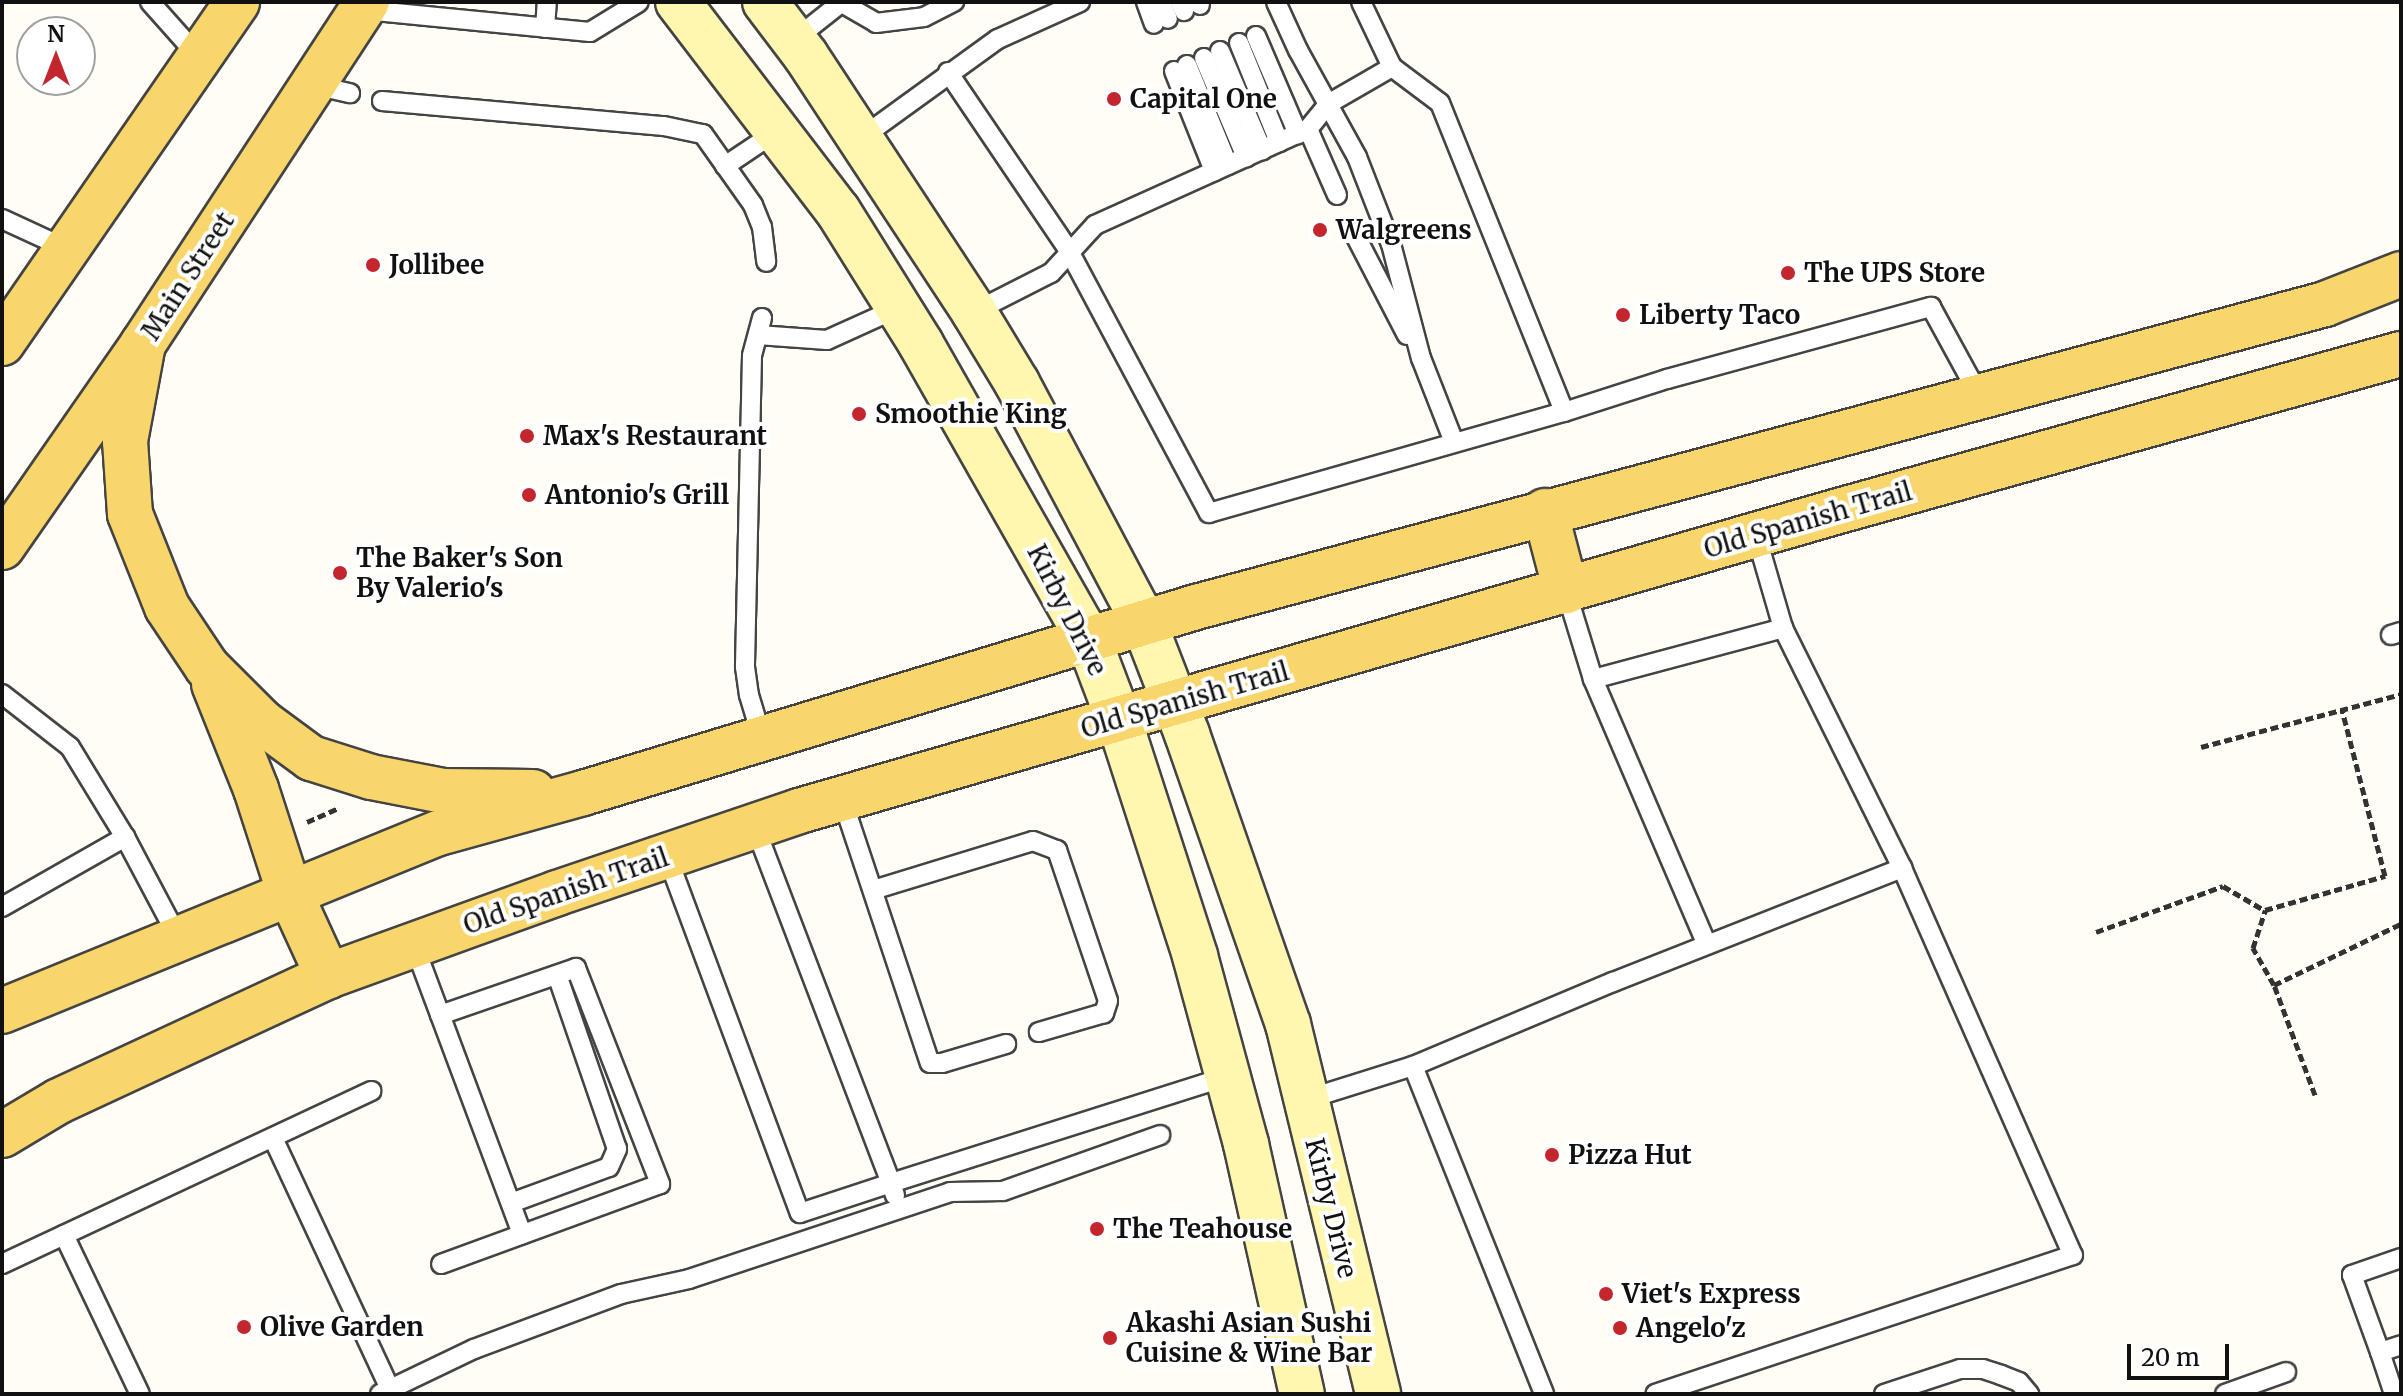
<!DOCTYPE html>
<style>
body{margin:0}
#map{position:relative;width:2403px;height:1396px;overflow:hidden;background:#fffdf5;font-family:Merriweather,serif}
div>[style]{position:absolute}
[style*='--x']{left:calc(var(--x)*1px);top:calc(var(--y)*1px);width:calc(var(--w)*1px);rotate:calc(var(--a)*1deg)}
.path>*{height:5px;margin-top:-2.5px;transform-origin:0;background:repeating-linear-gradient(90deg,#333 0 8px,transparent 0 12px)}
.roads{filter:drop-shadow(2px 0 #444) drop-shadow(-2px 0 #444) drop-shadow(0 2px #444) drop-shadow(0 -2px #444)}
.service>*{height:18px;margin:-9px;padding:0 9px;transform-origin:9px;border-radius:9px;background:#fff}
.secondary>*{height:44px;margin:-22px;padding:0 22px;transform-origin:22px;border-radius:22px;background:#fff6b0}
.primary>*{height:44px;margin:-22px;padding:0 22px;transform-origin:22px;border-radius:22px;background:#f9d66b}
.dots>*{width:22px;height:22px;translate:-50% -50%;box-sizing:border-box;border:4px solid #fff;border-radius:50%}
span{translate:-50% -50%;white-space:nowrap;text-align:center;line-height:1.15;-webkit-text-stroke:8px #fff;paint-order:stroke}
.poi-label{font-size:26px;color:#111;font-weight:700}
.left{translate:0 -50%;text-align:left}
.street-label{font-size:26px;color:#111}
.frame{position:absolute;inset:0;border:4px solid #111;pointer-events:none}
.north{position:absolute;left:16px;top:16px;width:80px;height:80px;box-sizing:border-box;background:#fff;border:2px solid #a0a0a0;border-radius:50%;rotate:0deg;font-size:22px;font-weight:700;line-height:32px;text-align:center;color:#111}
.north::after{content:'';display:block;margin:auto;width:28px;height:36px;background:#c4262e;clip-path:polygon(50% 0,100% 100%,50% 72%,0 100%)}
.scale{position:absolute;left:2127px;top:1344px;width:102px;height:36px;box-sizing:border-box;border:4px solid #111;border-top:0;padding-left:10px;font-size:24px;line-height:28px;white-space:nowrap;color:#111;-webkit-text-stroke:6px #fff;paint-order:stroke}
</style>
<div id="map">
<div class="path">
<i style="--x:2201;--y:747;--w:207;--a:-14.8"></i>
<i style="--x:307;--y:822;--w:34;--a:-24"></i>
<i style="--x:2096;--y:932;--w:135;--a:-19.9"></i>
<i style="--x:2223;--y:886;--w:48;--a:30.3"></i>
<i style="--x:2274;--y:985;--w:141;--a:-25.7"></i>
<i style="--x:2315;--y:1095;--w:117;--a:-110.4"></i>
<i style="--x:2274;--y:985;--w:43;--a:-119.6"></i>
<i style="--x:2253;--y:948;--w:40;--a:-72"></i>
<i style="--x:2265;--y:910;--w:125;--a:-15.8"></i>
<i style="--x:2385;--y:876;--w:171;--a:-104.5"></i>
</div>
<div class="roads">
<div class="service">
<i style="--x:150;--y:2;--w:74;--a:48.3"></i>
<i style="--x:1146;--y:2;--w:23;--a:70"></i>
<i style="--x:1161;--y:2;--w:18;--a:68"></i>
<i style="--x:1180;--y:2;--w:10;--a:66"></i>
<i style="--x:1199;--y:2;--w:3;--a:72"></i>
<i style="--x:1276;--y:2;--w:53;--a:65.4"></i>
<i style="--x:1298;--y:50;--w:122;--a:61.1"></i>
<i style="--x:1357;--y:157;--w:93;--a:68.7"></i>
<i style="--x:1391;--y:244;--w:118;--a:75.3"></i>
<i style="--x:1421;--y:358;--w:90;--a:68.6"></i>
<i style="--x:1361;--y:2;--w:72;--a:64.5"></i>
<i style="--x:1392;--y:67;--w:60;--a:36.9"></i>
<i style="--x:1440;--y:103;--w:333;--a:68.1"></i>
<i style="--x:1564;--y:412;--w:108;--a:-17.8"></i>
<i style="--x:1667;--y:379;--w:274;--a:-15.3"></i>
<i style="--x:1931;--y:307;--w:102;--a:61.4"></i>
<i style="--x:842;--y:3;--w:39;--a:30"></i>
<i style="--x:876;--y:23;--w:48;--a:-7.1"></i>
<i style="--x:924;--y:17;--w:34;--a:-27"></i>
<i style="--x:365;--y:10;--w:226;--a:5.6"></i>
<i style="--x:590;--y:32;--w:57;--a:-31.5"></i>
<i style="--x:545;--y:28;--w:26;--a:-86"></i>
<i style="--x:1256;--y:36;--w:107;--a:66.8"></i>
<i style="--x:794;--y:40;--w:61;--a:-38.4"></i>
<i style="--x:1239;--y:43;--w:107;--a:68"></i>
<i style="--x:1220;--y:51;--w:108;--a:67"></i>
<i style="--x:1204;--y:58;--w:108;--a:67"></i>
<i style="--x:1187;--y:65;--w:108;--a:67.7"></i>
<i style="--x:1174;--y:71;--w:108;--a:68.2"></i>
<i style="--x:948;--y:72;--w:216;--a:55.9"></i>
<i style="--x:1069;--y:251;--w:297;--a:61.9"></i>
<i style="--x:1209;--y:513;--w:369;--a:-15.9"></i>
<i style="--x:314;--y:85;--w:37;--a:13"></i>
<i style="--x:382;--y:101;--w:283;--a:5.1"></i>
<i style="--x:664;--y:126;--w:40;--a:12"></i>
<i style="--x:703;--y:134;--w:87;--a:54.8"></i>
<i style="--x:753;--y:205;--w:24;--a:68"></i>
<i style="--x:762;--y:227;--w:35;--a:83"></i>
<i style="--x:1308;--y:129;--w:72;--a:66.3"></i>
<i style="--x:861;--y:138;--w:169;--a:-35.9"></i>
<i style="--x:998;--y:39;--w:90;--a:-24.3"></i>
<i style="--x:725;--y:166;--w:63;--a:-33.9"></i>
<i style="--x:2;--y:219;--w:72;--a:24.8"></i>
<i style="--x:1353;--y:231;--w:117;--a:62.6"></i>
<i style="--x:974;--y:312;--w:86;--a:-26.9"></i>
<i style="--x:1051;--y:273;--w:65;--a:-47.5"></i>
<i style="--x:1095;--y:225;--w:234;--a:-24.3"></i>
<i style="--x:1308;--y:129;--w:32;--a:-51"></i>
<i style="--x:1328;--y:104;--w:74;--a:-30"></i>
<i style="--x:762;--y:318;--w:39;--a:105"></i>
<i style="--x:752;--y:356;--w:311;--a:91.3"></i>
<i style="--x:745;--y:667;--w:28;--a:82"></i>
<i style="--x:749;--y:695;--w:45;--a:73.2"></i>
<i style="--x:758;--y:335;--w:69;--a:4.1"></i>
<i style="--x:827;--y:340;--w:78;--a:-24.3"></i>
<i style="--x:1756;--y:535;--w:97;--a:73.8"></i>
<i style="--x:1566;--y:591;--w:92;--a:72.9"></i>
<i style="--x:1593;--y:679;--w:289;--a:66.8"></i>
<i style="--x:2391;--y:635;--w:10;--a:-17"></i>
<i style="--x:1593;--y:679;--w:197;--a:-15"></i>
<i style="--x:1783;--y:628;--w:268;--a:63.6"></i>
<i style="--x:1902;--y:868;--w:423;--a:66.2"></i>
<i style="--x:2073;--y:1255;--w:440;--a:161.6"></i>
<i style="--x:2;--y:694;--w:86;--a:37.9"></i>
<i style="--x:70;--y:747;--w:105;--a:58.6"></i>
<i style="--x:842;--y:799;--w:278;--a:71.6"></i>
<i style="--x:930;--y:1063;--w:12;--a:0"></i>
<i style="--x:942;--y:1063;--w:67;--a:-16.5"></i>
<i style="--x:755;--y:827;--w:381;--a:69.1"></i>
<i style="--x:891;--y:1183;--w:354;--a:-17.6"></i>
<i style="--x:667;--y:856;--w:381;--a:69.6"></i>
<i style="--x:800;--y:1213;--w:96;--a:-18.2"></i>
<i style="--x:891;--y:1183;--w:13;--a:72"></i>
<i style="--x:873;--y:890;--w:167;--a:-17"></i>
<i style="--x:1033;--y:841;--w:26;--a:21"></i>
<i style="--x:1057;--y:850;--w:159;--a:71.3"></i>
<i style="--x:1108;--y:1001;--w:13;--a:108"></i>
<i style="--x:1104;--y:1013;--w:68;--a:163.7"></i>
<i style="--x:2;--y:907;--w:142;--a:-29.6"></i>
<i style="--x:125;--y:837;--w:113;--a:62.1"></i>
<i style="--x:414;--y:945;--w:309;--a:69.5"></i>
<i style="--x:440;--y:1015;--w:144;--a:-19.1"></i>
<i style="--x:576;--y:968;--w:232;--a:68.7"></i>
<i style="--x:660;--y:1184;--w:233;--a:159.9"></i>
<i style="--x:1413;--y:1066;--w:353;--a:68.2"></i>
<i style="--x:1305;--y:1100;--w:113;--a:-17.5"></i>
<i style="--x:1413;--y:1066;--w:217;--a:-22.8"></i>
<i style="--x:1613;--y:982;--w:311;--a:-21.5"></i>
<i style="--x:273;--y:1138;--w:277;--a:65"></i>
<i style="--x:511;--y:1203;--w:104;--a:-20.2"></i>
<i style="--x:609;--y:1167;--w:20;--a:-66"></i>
<i style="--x:617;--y:1149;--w:184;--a:-109"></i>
<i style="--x:64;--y:1235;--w:176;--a:64.5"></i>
<i style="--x:2401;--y:1258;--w:52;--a:160.9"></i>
<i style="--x:2352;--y:1275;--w:82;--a:70"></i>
<i style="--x:2380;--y:1352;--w:22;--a:-18"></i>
<i style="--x:2;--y:1264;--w:408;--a:-25.1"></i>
<i style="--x:2380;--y:1352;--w:44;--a:71.6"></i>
<i style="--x:380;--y:1394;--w:104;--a:-25.6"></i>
<i style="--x:474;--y:1349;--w:157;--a:-20.5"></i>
<i style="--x:621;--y:1294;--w:70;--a:-12.4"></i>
<i style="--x:689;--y:1279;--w:275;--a:-18.4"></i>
<i style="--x:950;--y:1192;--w:53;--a:-1.1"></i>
<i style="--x:1003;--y:1191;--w:167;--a:-19.6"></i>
<i style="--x:1884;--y:1394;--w:80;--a:-18.2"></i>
<i style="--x:1960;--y:1369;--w:23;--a:0"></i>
<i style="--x:1983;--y:1369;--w:19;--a:18"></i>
<i style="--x:2001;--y:1375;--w:19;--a:21"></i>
<i style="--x:2019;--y:1382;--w:16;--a:50"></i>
<i style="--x:2225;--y:1394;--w:65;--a:-19.8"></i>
</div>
<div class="secondary">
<i style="--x:678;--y:2;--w:263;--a:52.6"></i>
<i style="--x:838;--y:211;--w:157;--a:58"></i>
<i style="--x:921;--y:344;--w:338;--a:60.4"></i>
<i style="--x:1088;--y:638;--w:88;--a:69.3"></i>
<i style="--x:1119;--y:720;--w:248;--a:72.1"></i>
<i style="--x:1195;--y:956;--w:195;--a:74.8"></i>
<i style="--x:1246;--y:1144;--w:256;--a:77.4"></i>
<i style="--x:765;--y:2;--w:68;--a:52.8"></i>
<i style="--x:806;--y:56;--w:306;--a:56.7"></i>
<i style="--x:974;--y:312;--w:83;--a:58.8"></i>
<i style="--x:1017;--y:383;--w:272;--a:62.1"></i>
<i style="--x:1144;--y:623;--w:119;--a:68.8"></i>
<i style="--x:1187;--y:734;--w:307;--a:70.8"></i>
<i style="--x:1288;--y:1024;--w:381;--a:76.3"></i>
</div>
<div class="primary">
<i style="--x:2;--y:343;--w:414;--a:-55.4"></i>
<i style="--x:143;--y:344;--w:99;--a:100.5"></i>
<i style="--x:125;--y:441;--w:73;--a:86.1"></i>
<i style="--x:130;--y:514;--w:100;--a:68.3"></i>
<i style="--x:167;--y:607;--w:72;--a:56.3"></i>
<i style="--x:207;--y:667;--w:78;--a:45"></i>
<i style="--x:262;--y:722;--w:61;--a:36.3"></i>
<i style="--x:311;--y:758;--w:63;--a:17.6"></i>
<i style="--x:371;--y:777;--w:73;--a:11"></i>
<i style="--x:443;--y:791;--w:90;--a:0.6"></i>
<i style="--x:1545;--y:511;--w:83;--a:75.3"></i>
<i style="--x:2;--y:547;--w:247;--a:-55.2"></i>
<i style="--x:143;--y:344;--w:409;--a:-56.8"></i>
<i style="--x:214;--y:684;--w:113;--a:68.2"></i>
<i style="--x:256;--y:789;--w:107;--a:72.1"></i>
<i style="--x:289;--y:891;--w:94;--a:65.4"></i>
<i style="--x:2;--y:1011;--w:472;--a:-22.2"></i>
<i style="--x:439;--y:833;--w:149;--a:-15.5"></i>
<i style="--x:583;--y:793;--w:641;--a:-16.88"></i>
<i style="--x:1196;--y:607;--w:1169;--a:-15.02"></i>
<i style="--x:2325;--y:304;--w:82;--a:-21.5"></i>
<i style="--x:2;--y:1135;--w:66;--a:-30.8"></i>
<i style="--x:59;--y:1101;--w:297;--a:-24.9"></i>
<i style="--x:328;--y:976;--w:244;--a:-19.9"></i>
<i style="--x:557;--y:893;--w:256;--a:-18.7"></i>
<i style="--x:799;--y:811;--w:1078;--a:-16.1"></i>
<i style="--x:1835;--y:512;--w:588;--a:-15.6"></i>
</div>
</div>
<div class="dots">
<i style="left:1114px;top:99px;background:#c4262e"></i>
<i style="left:1320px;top:230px;background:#c4262e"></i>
<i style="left:373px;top:265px;background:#c4262e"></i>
<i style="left:1788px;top:273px;background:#c4262e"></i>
<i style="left:1623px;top:315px;background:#c4262e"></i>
<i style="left:859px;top:414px;background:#c4262e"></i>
<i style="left:527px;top:436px;background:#c4262e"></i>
<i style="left:529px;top:495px;background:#c4262e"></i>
<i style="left:340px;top:573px;background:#c4262e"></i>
<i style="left:1552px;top:1155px;background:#c4262e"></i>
<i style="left:1097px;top:1229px;background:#c4262e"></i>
<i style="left:1606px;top:1294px;background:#c4262e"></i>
<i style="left:244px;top:1327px;background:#c4262e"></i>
<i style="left:1620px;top:1328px;background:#c4262e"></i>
<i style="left:1110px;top:1338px;background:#c4262e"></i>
</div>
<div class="poi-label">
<span class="left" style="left:1130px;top:99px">Capital One</span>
<span class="left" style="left:1336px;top:230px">Walgreens</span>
<span class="left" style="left:389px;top:265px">Jollibee</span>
<span class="left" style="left:1804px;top:273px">The UPS Store</span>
<span class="left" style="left:1639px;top:315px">Liberty Taco</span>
<span class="left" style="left:875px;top:414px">Smoothie King</span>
<span class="left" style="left:543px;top:436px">Max's Restaurant</span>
<span class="left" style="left:545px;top:495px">Antonio's Grill</span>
<span class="left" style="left:356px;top:573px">The Baker's Son<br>By Valerio's</span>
<span class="left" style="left:1568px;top:1155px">Pizza Hut</span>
<span class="left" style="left:1113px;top:1229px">The Teahouse</span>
<span class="left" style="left:1622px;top:1294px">Viet's Express</span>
<span class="left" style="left:1126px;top:1338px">Akashi Asian Sushi<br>Cuisine &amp; Wine Bar</span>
<span class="left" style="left:260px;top:1327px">Olive Garden</span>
<span class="left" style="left:1636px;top:1328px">Angelo'z</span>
</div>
<div class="street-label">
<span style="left:188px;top:276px;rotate:-57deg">Main Street</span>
<span style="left:1808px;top:520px;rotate:-16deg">Old Spanish Trail</span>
<span style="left:1067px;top:610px;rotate:63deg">Kirby Drive</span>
<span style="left:1185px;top:700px;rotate:-16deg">Old Spanish Trail</span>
<span style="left:566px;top:891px;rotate:-19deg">Old Spanish Trail</span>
<span style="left:1331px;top:1208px;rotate:76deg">Kirby Drive</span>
</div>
<div class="frame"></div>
<div class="north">N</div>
<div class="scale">20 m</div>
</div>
